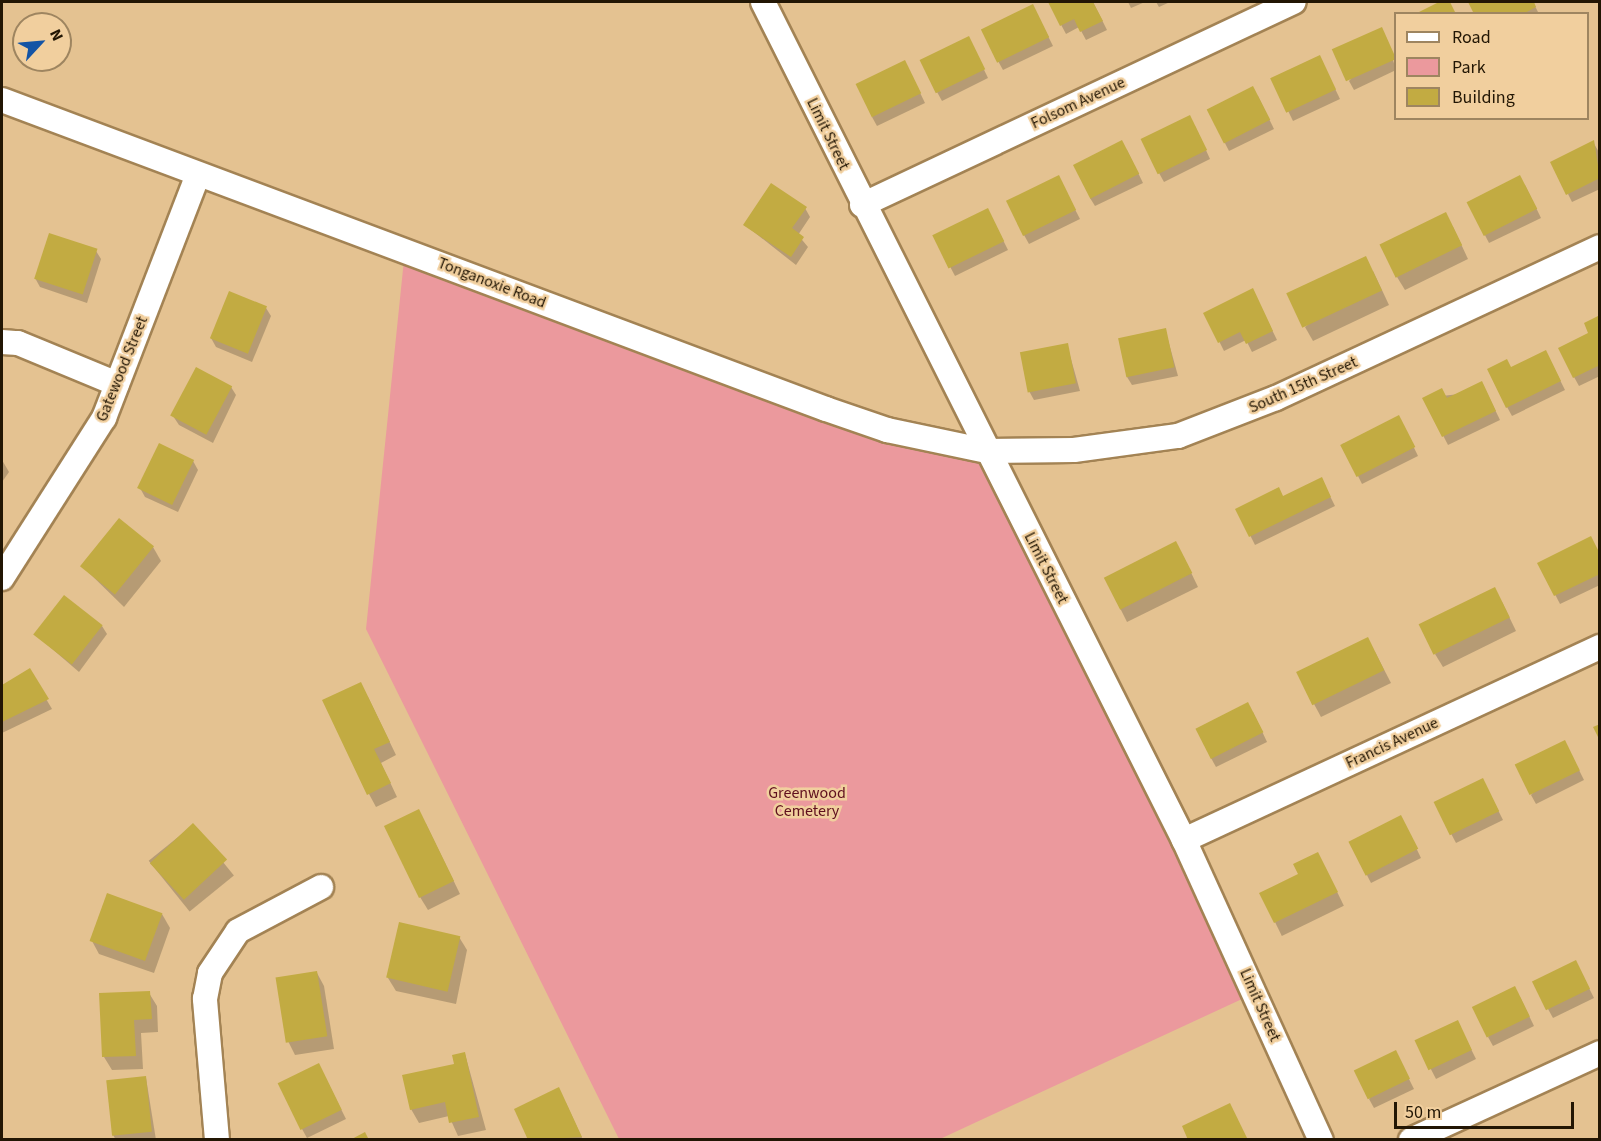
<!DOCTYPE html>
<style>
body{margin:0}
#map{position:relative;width:1601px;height:1141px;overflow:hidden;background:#e4c291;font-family:"Source Sans 3",sans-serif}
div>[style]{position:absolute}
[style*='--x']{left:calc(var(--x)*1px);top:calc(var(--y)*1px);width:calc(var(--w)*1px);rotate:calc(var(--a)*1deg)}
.green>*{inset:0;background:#eb999d}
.shadow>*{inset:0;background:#0003;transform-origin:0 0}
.building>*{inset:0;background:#c2ab42;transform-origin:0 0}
.roads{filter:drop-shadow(2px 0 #a38354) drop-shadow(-2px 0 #a38354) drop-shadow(0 2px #a38354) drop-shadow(0 -2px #a38354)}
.minor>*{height:24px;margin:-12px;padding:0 12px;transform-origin:12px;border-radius:12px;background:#fff}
span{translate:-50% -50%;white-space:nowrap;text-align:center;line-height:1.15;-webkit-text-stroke:5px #f1cf9e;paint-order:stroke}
.street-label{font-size:16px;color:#221604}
.park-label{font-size:16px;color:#5f0f1e}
.frame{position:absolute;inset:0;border:3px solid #221604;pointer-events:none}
.legend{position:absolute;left:1394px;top:12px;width:195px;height:108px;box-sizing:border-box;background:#f1cf9e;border:2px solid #9e8560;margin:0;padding:8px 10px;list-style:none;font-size:18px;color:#221604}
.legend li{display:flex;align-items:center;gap:12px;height:30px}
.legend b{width:30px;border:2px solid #9e8560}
.north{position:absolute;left:12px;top:12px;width:60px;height:60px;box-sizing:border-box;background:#f1cf9e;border:2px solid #9e8560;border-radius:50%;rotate:64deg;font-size:16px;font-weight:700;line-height:24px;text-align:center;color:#221604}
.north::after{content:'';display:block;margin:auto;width:21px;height:27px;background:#1454a5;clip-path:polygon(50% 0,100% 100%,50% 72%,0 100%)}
.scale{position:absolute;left:1394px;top:1102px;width:180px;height:27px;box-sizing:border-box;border:3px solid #221604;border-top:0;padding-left:8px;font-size:18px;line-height:21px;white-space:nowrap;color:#221604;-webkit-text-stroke:4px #f1cf9e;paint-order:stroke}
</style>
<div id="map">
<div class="green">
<i style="clip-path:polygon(405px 250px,826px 409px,987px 451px,1255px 993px,940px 1139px,619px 1139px,366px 629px)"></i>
</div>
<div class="shadow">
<i style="clip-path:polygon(1049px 2px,1093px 2px,1107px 30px,1086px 40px,1079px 27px,1066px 34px)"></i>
<i style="clip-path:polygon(1128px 2px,1145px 2px,1131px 8px)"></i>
<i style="clip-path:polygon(1156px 2px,1170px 2px,1159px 7px)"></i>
<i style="clip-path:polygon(1470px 2px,1533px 2px,1539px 14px,1476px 14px)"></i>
<i style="clip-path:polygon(1037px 14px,1053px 46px,1003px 70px,998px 61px)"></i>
<i style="clip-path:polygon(1386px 37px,1396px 70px,1354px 90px,1349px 81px)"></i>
<i style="clip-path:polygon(973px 47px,988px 78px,942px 101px,937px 92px)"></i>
<i style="clip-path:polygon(1324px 66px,1340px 99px,1293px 121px,1273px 80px)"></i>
<i style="clip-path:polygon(909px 70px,925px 103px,877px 126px,872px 117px)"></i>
<i style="clip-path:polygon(1258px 96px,1274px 129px,1229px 151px,1208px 110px)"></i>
<i style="clip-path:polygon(1195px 126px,1210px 159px,1164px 182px,1159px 173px)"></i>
<i style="clip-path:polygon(1593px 142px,1600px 154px,1600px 189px,1572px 202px,1568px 194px)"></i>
<i style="clip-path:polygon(1127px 150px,1143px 183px,1095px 206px,1090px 198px)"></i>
<i style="clip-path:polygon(1525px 185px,1541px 218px,1489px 243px,1468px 202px)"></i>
<i style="clip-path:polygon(1063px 186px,1080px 219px,1029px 244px,1024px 235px)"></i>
<i style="clip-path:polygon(805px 208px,810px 217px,798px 235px,808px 247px,796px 265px,745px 225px)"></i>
<i style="clip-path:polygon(992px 218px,1008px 250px,955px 276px,934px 236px)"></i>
<i style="clip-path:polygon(1453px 227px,1468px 259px,1405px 290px,1397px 277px)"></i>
<i style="clip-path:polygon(96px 251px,101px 259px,87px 303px,40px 287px,35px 278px)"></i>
<i style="clip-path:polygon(1373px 271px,1389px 305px,1313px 341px,1305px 327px)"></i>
<i style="clip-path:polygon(1257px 299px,1277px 340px,1252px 352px,1246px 340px,1224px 351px,1205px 313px)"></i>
<i style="clip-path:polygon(266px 308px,271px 316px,252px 362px,216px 347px,211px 338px)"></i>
<i style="clip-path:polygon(1600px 317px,1600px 376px,1579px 386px,1574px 377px)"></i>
<i style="clip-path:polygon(1165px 329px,1178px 376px,1132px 385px,1127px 377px)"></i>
<i style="clip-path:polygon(1067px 345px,1080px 391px,1034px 400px,1029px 391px)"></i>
<i style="clip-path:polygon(1550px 360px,1565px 390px,1512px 416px,1507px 407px,1511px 368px)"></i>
<i style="clip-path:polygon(231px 387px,236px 395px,213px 443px,179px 425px,173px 416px)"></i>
<i style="clip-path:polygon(1486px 391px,1500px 420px,1448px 445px,1424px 398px)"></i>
<i style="clip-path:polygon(1403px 425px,1418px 456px,1362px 484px,1342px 444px)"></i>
<i style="clip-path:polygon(2px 460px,9px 472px,2px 482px)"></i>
<i style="clip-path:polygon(193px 461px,198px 470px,178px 512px,145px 497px,140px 488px)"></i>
<i style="clip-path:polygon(1326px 488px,1335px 506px,1255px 545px,1237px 509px)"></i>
<i style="clip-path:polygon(119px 520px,153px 547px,161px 561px,124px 607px,83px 567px)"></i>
<i style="clip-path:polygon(1600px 555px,1600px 585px,1560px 604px,1539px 563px)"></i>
<i style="clip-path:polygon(1183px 556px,1198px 587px,1127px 622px,1105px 578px)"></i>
<i style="clip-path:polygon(1502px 602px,1516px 631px,1443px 667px,1435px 654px)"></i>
<i style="clip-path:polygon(102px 626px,107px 634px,79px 672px,36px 635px)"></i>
<i style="clip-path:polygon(1375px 652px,1391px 683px,1321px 717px,1314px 704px)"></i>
<i style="clip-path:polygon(29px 670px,52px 709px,2px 733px,2px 687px)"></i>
<i style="clip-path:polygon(368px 697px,396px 755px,381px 763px,397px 797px,376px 807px,369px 794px)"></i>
<i style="clip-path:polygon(1253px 712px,1267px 742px,1216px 767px,1211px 758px)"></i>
<i style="clip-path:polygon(1569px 750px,1584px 780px,1536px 804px,1531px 795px)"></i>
<i style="clip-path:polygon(1487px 788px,1503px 820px,1456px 843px,1435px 803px)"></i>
<i style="clip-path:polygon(426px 824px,460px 894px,428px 910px,420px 897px)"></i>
<i style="left:193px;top:825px;width:65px;height:57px;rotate:51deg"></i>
<i style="clip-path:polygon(1405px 825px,1421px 858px,1371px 883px,1350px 842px)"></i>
<i style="left:1325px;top:867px;width:43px;height:69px;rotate:64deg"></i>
<i style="clip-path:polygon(162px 914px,170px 928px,154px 973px,99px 954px,92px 941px)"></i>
<i style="clip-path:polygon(459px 937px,467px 950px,456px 1004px,396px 991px,388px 978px)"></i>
<i style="clip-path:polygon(1580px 970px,1594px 998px,1553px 1018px,1548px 1009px)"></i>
<i style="clip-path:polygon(317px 973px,324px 986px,334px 1049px,295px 1055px,288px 1041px)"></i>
<i style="clip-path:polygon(149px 993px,157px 1006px,158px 1032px,141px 1033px,143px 1069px,112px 1070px,104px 1057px)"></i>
<i style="clip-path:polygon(1520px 997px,1534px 1026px,1493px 1046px,1488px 1037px)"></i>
<i style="clip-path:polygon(1462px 1031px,1476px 1059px,1436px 1079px,1417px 1042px)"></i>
<i style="clip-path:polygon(465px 1054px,486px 1130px,458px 1136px,449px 1116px,419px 1123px,411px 1109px)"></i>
<i style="clip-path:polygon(1400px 1061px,1414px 1089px,1374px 1108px,1369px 1099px)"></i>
<i style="clip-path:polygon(323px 1073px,346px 1119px,307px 1138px,302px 1129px)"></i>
<i style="clip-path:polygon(146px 1078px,156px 1140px,116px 1140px,113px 1135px)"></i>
<i style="clip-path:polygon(566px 1103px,583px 1140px,530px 1140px)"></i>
</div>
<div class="building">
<i style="clip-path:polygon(1048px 2px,1093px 2px,1103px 21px,1080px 32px,1074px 19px,1060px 26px)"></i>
<i style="clip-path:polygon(1439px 2px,1450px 2px,1456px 14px,1415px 14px)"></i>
<i style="clip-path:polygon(1468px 2px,1534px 2px,1536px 7px,1523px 14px,1474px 14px)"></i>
<i style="left:1033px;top:4px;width:37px;height:58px;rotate:64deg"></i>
<i style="left:1382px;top:27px;width:35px;height:55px;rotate:66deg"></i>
<i style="left:969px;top:36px;width:37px;height:55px;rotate:64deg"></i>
<i style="left:1320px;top:55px;width:38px;height:55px;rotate:65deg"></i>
<i style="left:905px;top:60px;width:37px;height:55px;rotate:64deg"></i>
<i style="left:1253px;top:86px;width:38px;height:52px;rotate:63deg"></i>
<i style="left:1190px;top:115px;width:39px;height:55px;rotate:64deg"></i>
<i style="left:1122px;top:140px;width:38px;height:55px;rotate:63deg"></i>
<i style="clip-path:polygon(1594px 140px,1600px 178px,1566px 195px,1550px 162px)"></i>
<i style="left:1059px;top:175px;width:39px;height:59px;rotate:64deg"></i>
<i style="left:1520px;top:175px;width:38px;height:60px;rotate:63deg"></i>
<i style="clip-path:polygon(771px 183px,807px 207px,792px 228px,804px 237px,791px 257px,743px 225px)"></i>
<i style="left:988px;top:208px;width:37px;height:62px;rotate:64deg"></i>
<i style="left:1446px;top:212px;width:37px;height:74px;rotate:64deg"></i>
<i style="left:49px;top:233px;width:51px;height:48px;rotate:18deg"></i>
<i style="left:1366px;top:256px;width:38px;height:88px;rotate:65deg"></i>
<i style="clip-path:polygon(1253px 288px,1273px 331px,1246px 344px,1240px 332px,1218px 343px,1203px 313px)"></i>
<i style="left:229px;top:291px;width:41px;height:51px;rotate:22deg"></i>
<i style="clip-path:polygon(1600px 315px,1600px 365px,1573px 378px,1558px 348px,1588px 333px,1584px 323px)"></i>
<i style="left:1166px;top:328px;width:40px;height:49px;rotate:78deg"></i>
<i style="left:1068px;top:343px;width:41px;height:49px;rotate:79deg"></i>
<i style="clip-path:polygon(1546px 350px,1561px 381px,1506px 408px,1487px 369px,1507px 359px,1511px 367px)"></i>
<i style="left:196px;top:367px;width:41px;height:55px;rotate:28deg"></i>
<i style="clip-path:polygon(1482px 381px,1496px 411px,1442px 437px,1422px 398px,1442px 388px,1447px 398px)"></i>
<i style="left:1399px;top:415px;width:36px;height:66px;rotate:63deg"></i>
<i style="left:159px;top:443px;width:39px;height:50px;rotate:26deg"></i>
<i style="clip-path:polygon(1322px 477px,1331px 497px,1249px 537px,1235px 509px,1279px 487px,1283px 496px)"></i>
<i style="left:119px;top:518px;width:45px;height:62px;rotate:39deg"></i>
<i style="clip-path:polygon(1591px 536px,1600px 554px,1600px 574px,1554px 596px,1537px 563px)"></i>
<i style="left:1176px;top:541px;width:36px;height:81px;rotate:63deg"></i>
<i style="left:1495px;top:587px;width:34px;height:85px;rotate:64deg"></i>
<i style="left:64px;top:595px;width:49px;height:50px;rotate:38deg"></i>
<i style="left:1368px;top:637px;width:37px;height:80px;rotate:64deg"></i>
<i style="clip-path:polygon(30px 668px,49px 699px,2px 722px,2px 685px)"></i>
<i style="clip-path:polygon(361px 682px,390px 742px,374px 749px,391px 783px,367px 795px,322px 700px)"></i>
<i style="left:1248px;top:702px;width:34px;height:59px;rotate:63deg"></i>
<i style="clip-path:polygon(1600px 724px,1600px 741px,1593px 727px)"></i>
<i style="left:1565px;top:740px;width:34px;height:56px;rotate:64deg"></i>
<i style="left:1483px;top:778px;width:37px;height:55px;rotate:64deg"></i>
<i style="left:419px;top:809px;width:80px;height:39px;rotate:64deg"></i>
<i style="left:1401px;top:815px;width:38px;height:59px;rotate:63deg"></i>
<i style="left:193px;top:823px;width:50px;height:59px;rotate:47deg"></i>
<i style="clip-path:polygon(1318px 852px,1338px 892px,1274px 923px,1259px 893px,1298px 874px,1293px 864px)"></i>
<i style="left:107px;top:893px;width:59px;height:51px;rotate:20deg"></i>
<i style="left:399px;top:922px;width:63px;height:57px;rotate:13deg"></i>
<i style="left:1576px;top:960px;width:32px;height:49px;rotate:64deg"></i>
<i style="left:317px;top:971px;width:66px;height:42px;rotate:81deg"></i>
<i style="left:1515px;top:986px;width:34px;height:48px;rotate:64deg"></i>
<i style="clip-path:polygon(150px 991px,152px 1019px,134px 1020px,136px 1056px,102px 1057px,99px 993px)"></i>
<i style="left:1458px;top:1020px;width:33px;height:48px;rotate:65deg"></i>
<i style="left:1396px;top:1050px;width:32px;height:47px;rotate:64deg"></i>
<i style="clip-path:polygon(465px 1052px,479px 1117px,449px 1123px,445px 1102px,410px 1110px,402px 1075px,454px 1064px,452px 1055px)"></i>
<i style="left:319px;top:1063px;width:52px;height:46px;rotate:64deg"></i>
<i style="left:146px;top:1076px;width:56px;height:40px;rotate:84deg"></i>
<i style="clip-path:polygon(559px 1087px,582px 1137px,528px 1140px,514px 1109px)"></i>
<i style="clip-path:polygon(1230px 1103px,1248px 1140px,1188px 1140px,1182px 1126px)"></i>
<i style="clip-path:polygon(365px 1132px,369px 1140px,350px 1140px)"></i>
</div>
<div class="roads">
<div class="minor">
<i style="--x:763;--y:2;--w:938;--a:63.33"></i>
<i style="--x:1184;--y:840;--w:330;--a:65.5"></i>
<i style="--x:2;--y:100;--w:880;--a:20.56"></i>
<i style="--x:826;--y:409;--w:65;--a:19"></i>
<i style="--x:887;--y:430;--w:102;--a:11.9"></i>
<i style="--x:987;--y:451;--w:87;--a:-0.7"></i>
<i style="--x:1074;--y:450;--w:105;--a:-7.7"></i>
<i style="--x:1178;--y:436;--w:105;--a:-21.2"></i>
<i style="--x:1276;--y:398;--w:357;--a:-25"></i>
<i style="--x:862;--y:205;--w:477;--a:-25.2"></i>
<i style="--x:2;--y:342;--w:16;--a:4"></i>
<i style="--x:18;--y:343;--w:107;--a:22.5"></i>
<i style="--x:2;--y:578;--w:190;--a:-57.5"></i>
<i style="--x:104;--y:418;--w:258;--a:-68.9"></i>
<i style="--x:1184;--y:840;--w:459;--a:-24.9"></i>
<i style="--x:217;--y:1140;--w:142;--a:-94.9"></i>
<i style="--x:205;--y:999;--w:26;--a:-79"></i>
<i style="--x:210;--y:973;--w:50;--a:-56.3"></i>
<i style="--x:238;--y:931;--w:94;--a:-27.9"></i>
<i style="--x:1411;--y:1140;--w:208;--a:-24.7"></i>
</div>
</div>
<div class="street-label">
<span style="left:1078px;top:103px;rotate:-25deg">Folsom Avenue</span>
<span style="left:828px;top:134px;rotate:64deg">Limit Street</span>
<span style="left:492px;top:283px;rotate:21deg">Tonganoxie Road</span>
<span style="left:122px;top:369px;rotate:-68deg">Gatewood Street</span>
<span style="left:1303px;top:385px;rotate:-24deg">South 15th Street</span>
<span style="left:1046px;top:568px;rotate:63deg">Limit Street</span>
<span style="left:1392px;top:743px;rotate:-25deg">Francis Avenue</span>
<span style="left:1260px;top:1005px;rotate:66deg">Limit Street</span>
</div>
<div class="park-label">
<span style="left:807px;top:802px">Greenwood<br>Cemetery</span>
</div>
<div class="frame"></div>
<ul class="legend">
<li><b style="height:8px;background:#fff"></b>Road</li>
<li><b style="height:16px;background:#eb999d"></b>Park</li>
<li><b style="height:16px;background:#c2ab42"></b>Building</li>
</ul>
<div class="north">N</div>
<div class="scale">50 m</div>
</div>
